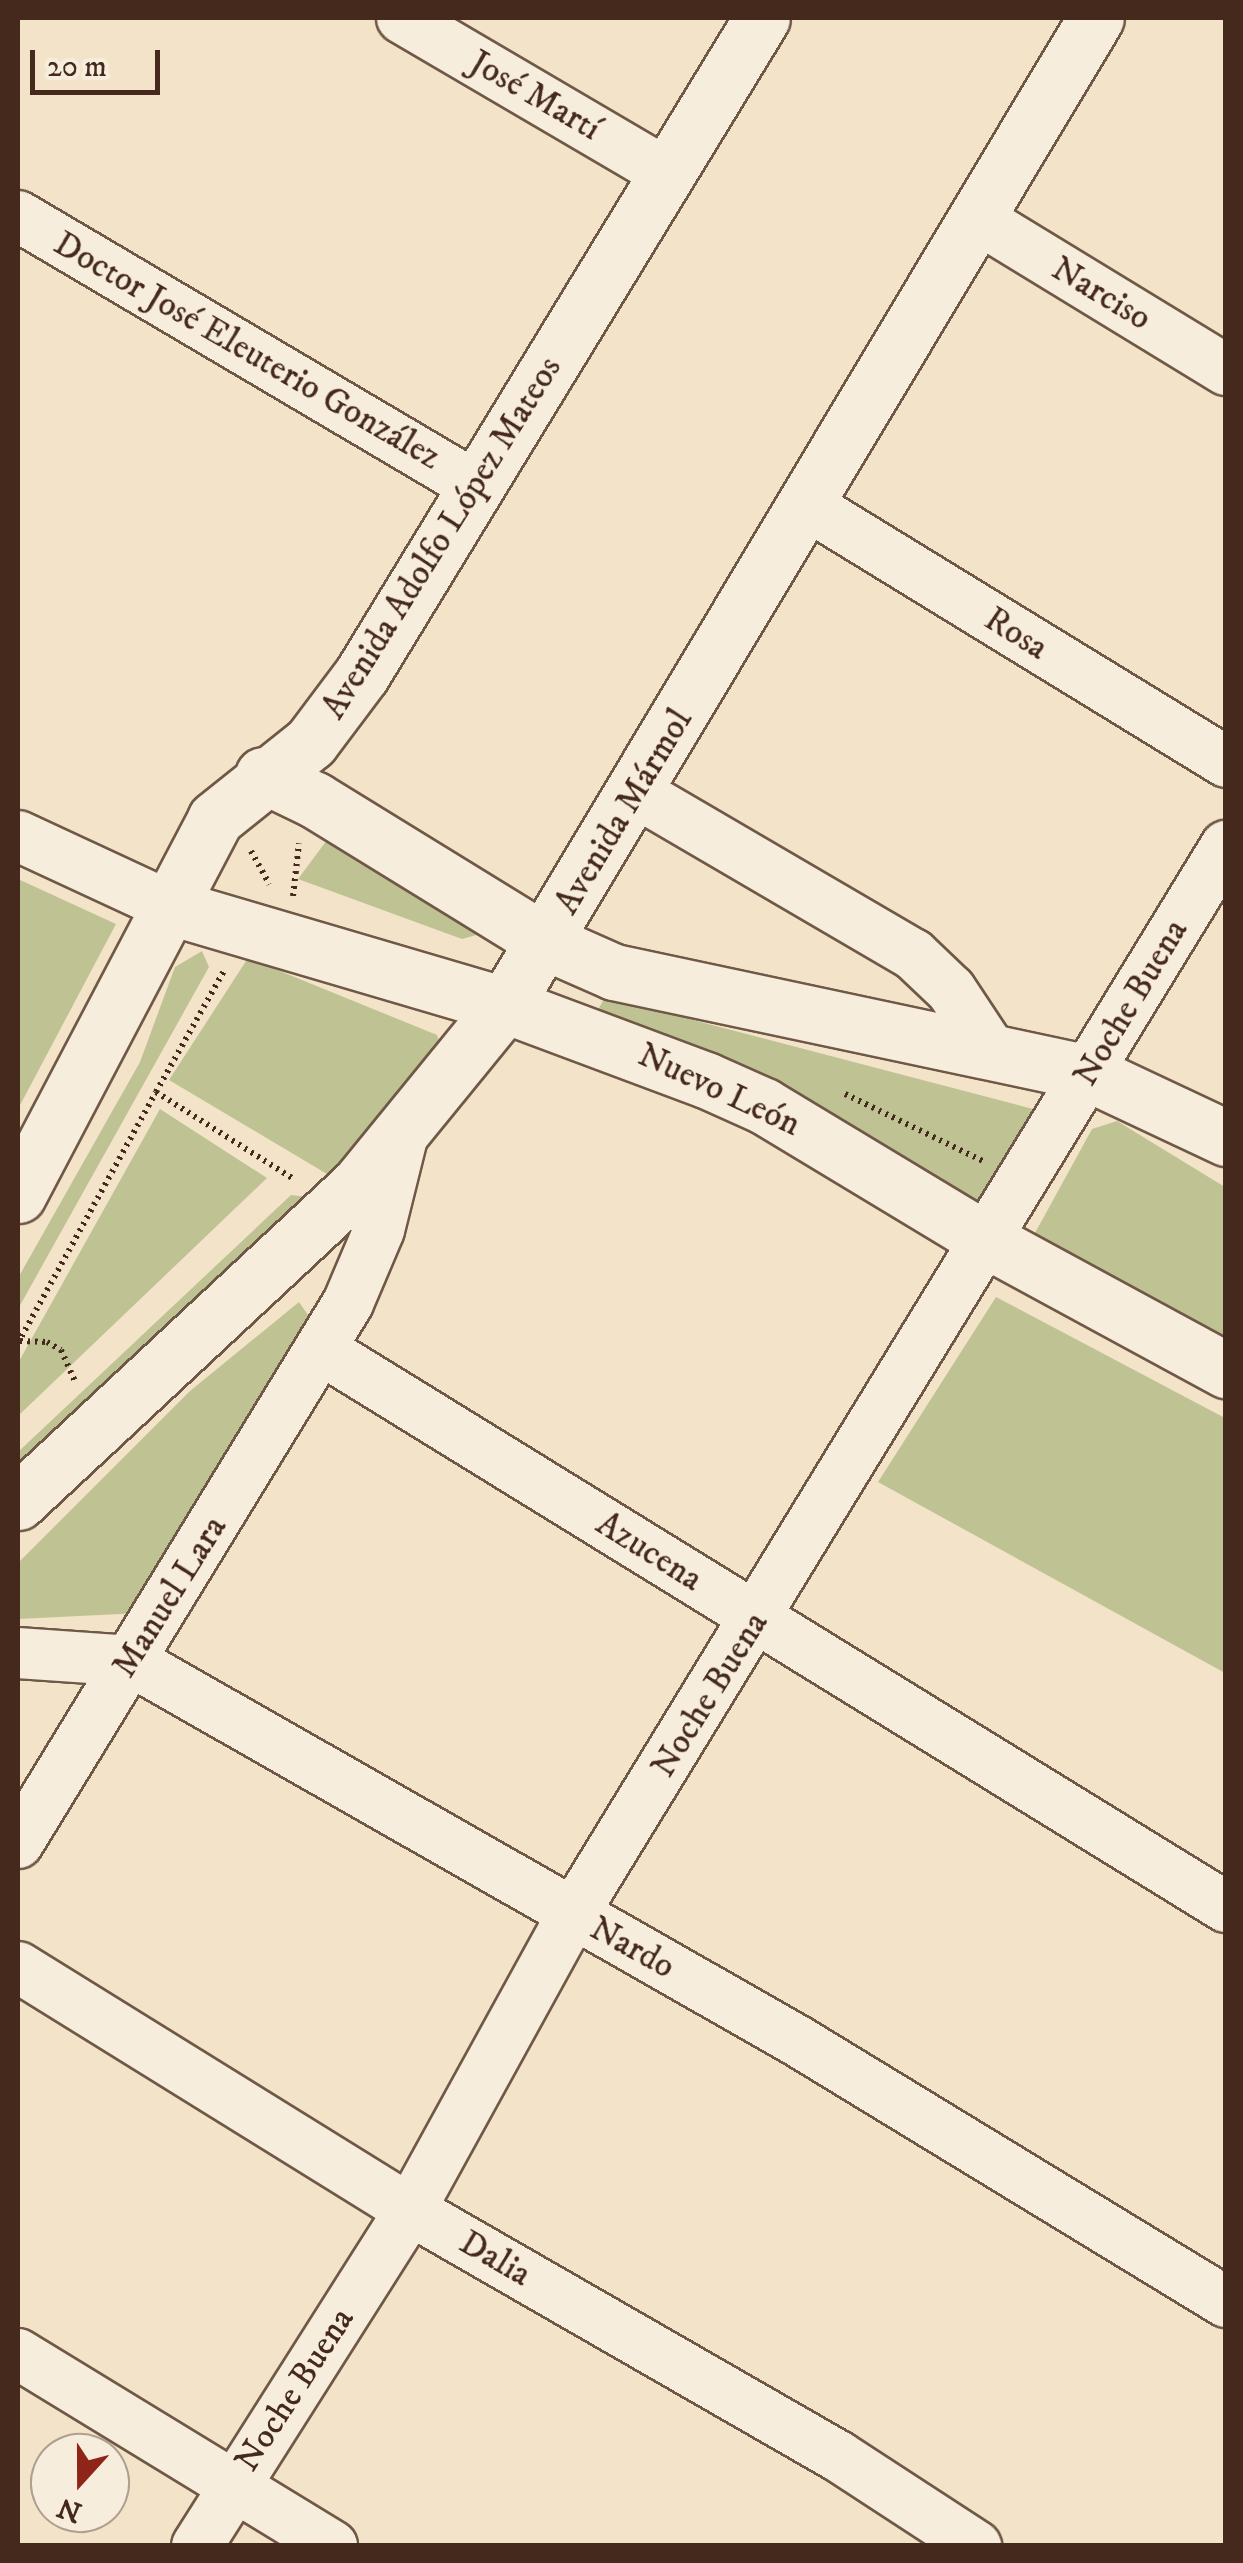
<!DOCTYPE html>
<meta charset="utf-8">
<style>
body{margin:0}
#map{position:relative;width:1243px;height:2563px;overflow:hidden;background:#f3e4c9;font-family:"IM FELL DW Pica",serif}
div>[style]{position:absolute}
[style*='--x']{left:calc(var(--x)*1px);top:calc(var(--y)*1px);width:calc(var(--w)*1px);rotate:calc(var(--a)*1deg)}
.green>*{inset:0;background:#bfc394}
.path>*{height:6px;margin-top:-3px;transform-origin:0;background:repeating-linear-gradient(90deg,#44291c 0 2.5px,transparent 0 7.5px)}
.roads{filter:drop-shadow(2px 0 #705847) drop-shadow(-2px 0 #705847) drop-shadow(0 2px #705847) drop-shadow(0 -2px #705847)}
.street>*{height:50px;margin:-25px;padding:0 25px;transform-origin:25px;border-radius:25px;background:#f7eddc}
.secondary>*{height:55px;margin:-27.5px;padding:0 27.5px;transform-origin:27.5px;border-radius:27.5px;background:#f7eddc}
span{translate:-50% -50%;white-space:nowrap;text-align:center;line-height:1.15;-webkit-text-stroke:9px #f7eddc;paint-order:stroke}
.street-label{font-size:35px;color:#44291c}
.frame{position:absolute;inset:0;border:20px solid #44291c;pointer-events:none}
.north{position:absolute;left:30px;top:2433px;width:100px;height:100px;box-sizing:border-box;background:#f7eddc;border:2px solid #af9f8f;border-radius:50%;rotate:201deg;font-size:28px;font-weight:700;line-height:40px;text-align:center;color:#44291c}
.north::after{content:'';display:block;margin:auto;width:35px;height:45px;background:#8f2418;clip-path:polygon(50% 0,100% 100%,50% 72%,0 100%)}
.scale{position:absolute;left:30px;top:50px;width:130px;height:45px;box-sizing:border-box;border:5px solid #44291c;border-top:0;padding-left:12px;font-size:30px;line-height:35px;white-space:nowrap;color:#44291c;-webkit-text-stroke:8px #f7eddc;paint-order:stroke}
</style>
<div id="map">
<div class="green">
<i style="clip-path:polygon(327px 840px,487px 932px,462px 939px,298px 879px)"></i>
<i style="clip-path:polygon(18px 879px,116px 924px,18px 1109px)"></i>
<i style="clip-path:polygon(202px 951px,209px 967px,18px 1309px,18px 1278px,140px 1062px,175px 967px)"></i>
<i style="clip-path:polygon(248px 958px,437px 1035px,445px 1059px,332px 1177px,169px 1080px)"></i>
<i style="clip-path:polygon(605px 997px,1033px 1109px,1029px 1132px,968px 1212px,592px 1021px)"></i>
<i style="clip-path:polygon(160px 1109px,267px 1178px,18px 1416px,18px 1363px)"></i>
<i style="clip-path:polygon(1117px 1121px,1225px 1187px,1225px 1356px,1024px 1253px,1092px 1129px)"></i>
<i style="clip-path:polygon(291px 1195px,317px 1198px,18px 1471px,18px 1452px)"></i>
<i style="clip-path:polygon(996px 1297px,1225px 1418px,1225px 1673px,878px 1482px)"></i>
<i style="clip-path:polygon(299px 1302px,313px 1322px,141px 1613px,18px 1619px,18px 1563px,190px 1391px)"></i>
</div>
<div class="path">
<i style="--x:251;--y:851;--w:38;--a:61"></i>
<i style="--x:293;--y:896;--w:53;--a:-83.5"></i>
<i style="--x:156;--y:1092;--w:139;--a:-60.7"></i>
<i style="--x:845;--y:1094;--w:153;--a:25.9"></i>
<i style="--x:20;--y:1341;--w:27;--a:2"></i>
<i style="--x:47;--y:1342;--w:16;--a:30"></i>
<i style="--x:61;--y:1350;--w:34;--a:66"></i>
<i style="--x:18;--y:1343;--w:286;--a:-61.2"></i>
<i style="--x:156;--y:1092;--w:161;--a:32.3"></i>
</div>
<div class="roads">
<div class="street">
<i style="--x:402;--y:18;--w:308;--a:30.4"></i>
<i style="--x:18;--y:216;--w:533;--a:30.56"></i>
<i style="--x:977;--y:218;--w:292;--a:31.4"></i>
<i style="--x:807;--y:505;--w:492;--a:31.5"></i>
<i style="--x:637;--y:793;--w:320;--a:30.3"></i>
<i style="--x:913;--y:954;--w:52;--a:43.5"></i>
<i style="--x:951;--y:990;--w:71;--a:56.5"></i>
<i style="--x:18;--y:836;--w:169;--a:24.9"></i>
<i style="--x:322;--y:1350;--w:1062;--a:31.64"></i>
<i style="--x:18;--y:1653;--w:113;--a:4"></i>
<i style="--x:131;--y:1661;--w:765;--a:29.68"></i>
<i style="--x:796;--y:2040;--w:504;--a:31.35"></i>
<i style="--x:18;--y:1843;--w:633;--a:-58.57"></i>
<i style="--x:348;--y:1303;--w:79;--a:-67"></i>
<i style="--x:379;--y:1230;--w:99;--a:-76"></i>
<i style="--x:18;--y:1967;--w:461;--a:31.8"></i>
<i style="--x:410;--y:2210;--w:494;--a:29.9"></i>
<i style="--x:838;--y:2456;--w:165;--a:33.1"></i>
<i style="--x:18;--y:2354;--w:368;--a:31.4"></i>
<i style="--x:197;--y:2546;--w:398;--a:-57.6"></i>
<i style="--x:410;--y:2210;--w:338;--a:-61.2"></i>
<i style="--x:573;--y:1914;--w:1252;--a:-58.56"></i>
</div>
<div class="secondary">
<i style="--x:263;--y:775;--w:58;--a:25.7"></i>
<i style="--x:315;--y:800;--w:271;--a:31.6"></i>
<i style="--x:546;--y:942;--w:74;--a:23.8"></i>
<i style="--x:614;--y:972;--w:485;--a:12"></i>
<i style="--x:1088;--y:1073;--w:153;--a:25.2"></i>
<i style="--x:171;--y:907;--w:348;--a:16.4"></i>
<i style="--x:505;--y:1005;--w:215;--a:20.5"></i>
<i style="--x:706;--y:1080;--w:64;--a:24.1"></i>
<i style="--x:764;--y:1106;--w:262;--a:31.1"></i>
<i style="--x:988;--y:1241;--w:271;--a:28.5"></i>
<i style="--x:18;--y:1195;--w:424;--a:-62.3"></i>
<i style="--x:215;--y:819;--w:123;--a:-38.7"></i>
<i style="--x:311;--y:742;--w:85;--a:-53.1"></i>
<i style="--x:362;--y:674;--w:768;--a:-58.63"></i>
<i style="--x:18;--y:1502;--w:465;--a:-43"></i>
<i style="--x:358;--y:1185;--w:232;--a:-50.8"></i>
<i style="--x:505;--y:1005;--w:1150;--a:-59.09"></i>
</div>
</div>
<div class="street-label">
<span style="left:535px;top:96px;rotate:30deg">José Martí</span>
<span style="left:1101px;top:294px;rotate:31deg">Narciso</span>
<span style="left:247px;top:351px;rotate:30deg">Doctor José Eleuterio González</span>
<span style="left:442px;top:538px;rotate:-58deg">Avenida Adolfo López Mateos</span>
<span style="left:1016px;top:634px;rotate:32deg">Rosa</span>
<span style="left:624px;top:812px;rotate:-59deg">Avenida Mármol</span>
<span style="left:1131px;top:1003px;rotate:-59deg">Noche Buena</span>
<span style="left:719px;top:1090px;rotate:25deg">Nuevo León</span>
<span style="left:649px;top:1552px;rotate:32deg">Azucena</span>
<span style="left:170px;top:1597px;rotate:-58deg">Manuel Lara</span>
<span style="left:710px;top:1695px;rotate:-58deg">Noche Buena</span>
<span style="left:632px;top:1948px;rotate:29deg">Nardo</span>
<span style="left:495px;top:2259px;rotate:30deg">Dalia</span>
<span style="left:295px;top:2390px;rotate:-57deg">Noche Buena</span>
</div>
<div class="frame"></div>
<div class="north">N</div>
<div class="scale">20 m</div>
</div>
